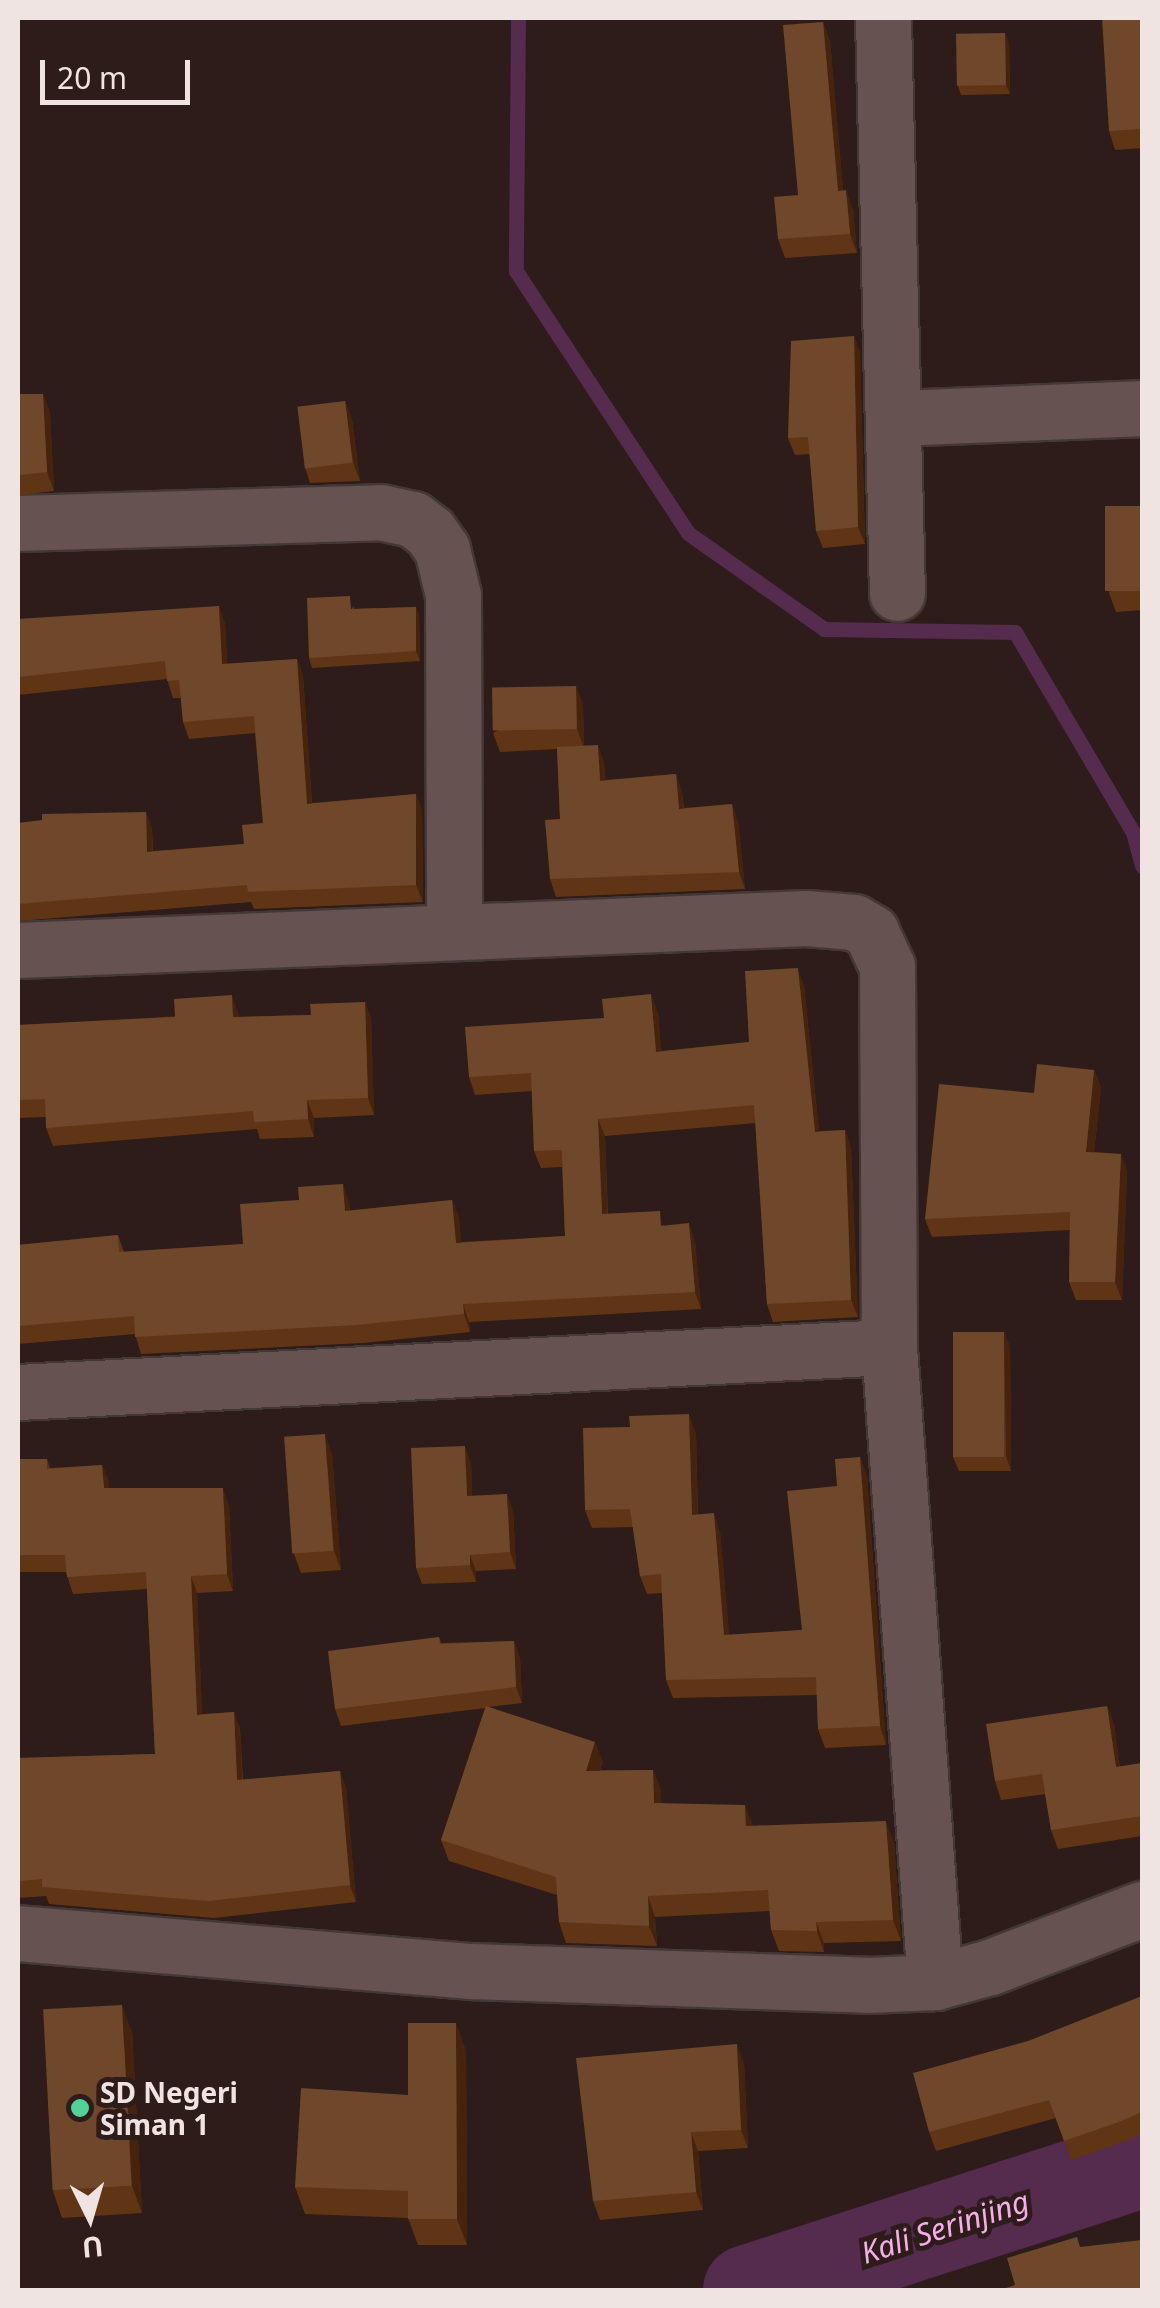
<!DOCTYPE html>
<style>
body{margin:0}
#map{position:relative;width:1160px;height:2308px;overflow:hidden;background:#2d1c1a;font-family:"Noto Sans",sans-serif}
div>[style]{position:absolute}
[style*='--x']{left:calc(var(--x)*1px);top:calc(var(--y)*1px);width:calc(var(--w)*1px);rotate:calc(var(--a)*1deg)}
.stream>*{height:15px;margin:-7.5px;padding:0 7.5px;transform-origin:7.5px;border-radius:7.5px;background:#552b4e}
.river>*{height:90px;margin:-45px;padding:0 45px;transform-origin:45px;border-radius:45px;background:#552b4e}
.roads{filter:drop-shadow(2px 0 #443837) drop-shadow(-2px 0 #443837) drop-shadow(0 2px #443837) drop-shadow(0 -2px #443837)}
.minor>*{height:55px;margin:-27.5px;padding:0 27.5px;transform-origin:27.5px;border-radius:27.5px;background:#665250}
.secondary>*{height:55px;margin:-27.5px;padding:0 27.5px;transform-origin:27.5px;border-radius:27.5px;background:#665250}
.wall>*{inset:0;background:#603515}
.shaded-wall>*{inset:0;background:#45230d}
.building>*{inset:0;background:#6f482b;transform-origin:0 0}
.dots>*{width:28px;height:28px;translate:-50% -50%;box-sizing:border-box;border:5px solid #2d1c1a;border-radius:50%}
span{translate:-50% -50%;white-space:nowrap;text-align:center;line-height:1.15;-webkit-text-stroke:10px #2d1c1a;paint-order:stroke}
.poi-label{font-size:28px;color:#f0e4e3;font-weight:700}
.left{translate:0 -50%;text-align:left}
.water-label{font-size:30px;color:#f5afe8;font-style:italic}
.frame{position:absolute;inset:0;border:20px solid #f0e4e3;pointer-events:none}
.north{position:absolute;left:40px;top:2168px;width:100px;height:100px;-webkit-text-stroke:8px #2d1c1a;paint-order:stroke;rotate:175deg;font-size:28px;font-weight:700;line-height:40px;text-align:center;color:#f0e4e3}
.north::after{content:'';display:block;margin:auto;width:35px;height:45px;background:#f0e4e3;clip-path:polygon(50% 0,100% 100%,50% 72%,0 100%)}
.scale{position:absolute;left:40px;top:60px;width:150px;height:45px;box-sizing:border-box;border:5px solid #f0e4e3;border-top:0;padding-left:12px;font-size:30px;line-height:35px;white-space:nowrap;color:#f0e4e3;-webkit-text-stroke:8px #2d1c1a;paint-order:stroke}
</style>
<div id="map">
<div class="stream">
<i style="--x:518;--y:18;--w:253;--a:90.5"></i>
<i style="--x:516;--y:271;--w:313;--a:56.7"></i>
<i style="--x:688;--y:533;--w:166;--a:35.2"></i>
<i style="--x:824;--y:629;--w:191;--a:0.9"></i>
<i style="--x:1015;--y:632;--w:232;--a:59.5"></i>
<i style="--x:1133;--y:832;--w:35;--a:75"></i>
</div>
<div class="river">
<i style="--x:748;--y:2290;--w:414;--a:-17.9"></i>
</div>
<div class="roads">
<div class="minor">
<i style="--x:883;--y:18;--w:575;--a:88.61"></i>
<i style="--x:897;--y:418;--w:245;--a:-2.3"></i>
<i style="--x:18;--y:523;--w:362;--a:-1.7"></i>
<i style="--x:380;--y:512;--w:34;--a:12"></i>
<i style="--x:413;--y:519;--w:21;--a:37"></i>
<i style="--x:430;--y:532;--w:21;--a:55"></i>
<i style="--x:442;--y:549;--w:47;--a:76.6"></i>
<i style="--x:453;--y:595;--w:337;--a:89.8"></i>
<i style="--x:18;--y:950;--w:789;--a:-2.33"></i>
<i style="--x:806;--y:918;--w:48;--a:4.8"></i>
<i style="--x:854;--y:922;--w:20;--a:30"></i>
<i style="--x:871;--y:932;--w:38;--a:65"></i>
<i style="--x:887;--y:966;--w:381;--a:89.7"></i>
<i style="--x:889;--y:1347;--w:637;--a:85.86"></i>
<i style="--x:18;--y:1392;--w:872;--a:-2.96"></i>
</div>
<div class="secondary">
<i style="--x:18;--y:1933;--w:455;--a:4.8"></i>
<i style="--x:471;--y:1971;--w:396;--a:2"></i>
<i style="--x:867;--y:1985;--w:68;--a:-2.5"></i>
<i style="--x:935;--y:1982;--w:57;--a:-15.3"></i>
<i style="--x:990;--y:1967;--w:163;--a:-20.9"></i>
</div>
</div>
<div class="wall">
<i style="clip-path:polygon(1142px 18px,1142px 148px,1115px 150px,1109px 131px)"></i>
<i style="clip-path:polygon(823px 22px,830px 41px,843px 191px,853px 209px,857px 253px,785px 258px,778px 239px,798px 195px)"></i>
<i style="clip-path:polygon(1005px 33px,1009px 43px,1010px 94px,961px 95px,958px 86px)"></i>
<i style="clip-path:polygon(854px 336px,860px 353px,865px 544px,823px 548px,816px 531px,810px 454px,795px 455px,788px 438px)"></i>
<i style="clip-path:polygon(18px 394px,43px 394px,50px 413px,54px 491px,18px 495px)"></i>
<i style="clip-path:polygon(345px 401px,352px 420px,360px 481px,310px 483px,304px 464px)"></i>
<i style="clip-path:polygon(1142px 506px,1142px 610px,1116px 612px,1109px 593px)"></i>
<i style="clip-path:polygon(354px 606px,354px 609px,416px 607px,419px 617px,420px 661px,312px 668px,309px 658px)"></i>
<i style="clip-path:polygon(18px 619px,225px 623px,227px 664px,297px 659px,303px 676px,312px 803px,416px 794px,422px 811px,423px 902px,254px 909px,251px 902px,18px 921px,18px 823px,146px 812px,152px 829px,153px 851px,244px 844px,263px 823px,255px 733px,189px 739px,183px 722px,181px 698px,173px 698px,167px 679px,18px 695px)"></i>
<i style="clip-path:polygon(576px 686px,583px 705px,584px 745px,604px 762px,605px 780px,676px 774px,682px 792px,684px 808px,732px 804px,738px 822px,745px 889px,556px 897px,550px 879px,560px 819px,557px 749px,500px 752px,493px 733px)"></i>
<i style="clip-path:polygon(804px 986px,819px 1131px,845px 1130px,851px 1148px,858px 1317px,773px 1322px,767px 1304px,756px 1123px,605px 1136px,608px 1214px,666px 1226px,695px 1241px,701px 1309px,469px 1322px,470px 1332px,363px 1343px,141px 1354px,135px 1334px,18px 1344px,18px 1245px,118px 1235px,124px 1252px,243px 1244px,349px 1202px,350px 1211px,452px 1200px,459px 1218px,461px 1242px,565px 1236px,562px 1167px,541px 1168px,534px 1151px,532px 1091px,475px 1095px,469px 1077px,604px 1018px,658px 1012px,661px 1051px,749px 1042px)"></i>
<i style="clip-path:polygon(365px 1002px,371px 1019px,374px 1115px,314px 1118px,314px 1137px,260px 1139px,257px 1129px,53px 1146px,46px 1128px,46px 1117px,18px 1118px,18px 1025px,238px 1013px,239px 1017px,311px 1015px)"></i>
<i style="clip-path:polygon(1094px 1070px,1101px 1088px,1094px 1152px,1121px 1154px,1127px 1172px,1122px 1300px,1076px 1300px,1069px 1282px,1070px 1230px,932px 1237px,925px 1219px,1034px 1093px)"></i>
<i style="clip-path:polygon(1004px 1332px,1010px 1347px,1011px 1471px,959px 1471px,953px 1457px)"></i>
<i style="clip-path:polygon(696px 1433px,698px 1515px,720px 1532px,729px 1635px,802px 1630px,837px 1486px,860px 1457px,867px 1476px,886px 1745px,825px 1748px,818px 1729px,817px 1695px,673px 1698px,666px 1680px,662px 1593px,647px 1594px,640px 1576px,633px 1527px,592px 1528px,585px 1510px)"></i>
<i style="clip-path:polygon(332px 1453px,341px 1570px,301px 1573px,294px 1554px)"></i>
<i style="clip-path:polygon(18px 1459px,47px 1459px,50px 1468px,102px 1465px,109px 1482px,109px 1488px,229px 1505px,233px 1591px,197px 1593px,202px 1714px,234px 1712px,240px 1729px,243px 1780px,340px 1771px,346px 1788px,356px 1902px,214px 1918px,49px 1904px,46px 1896px,18px 1898px,18px 1758px,155px 1754px,147px 1589px,73px 1594px,66px 1572px,18px 1572px)"></i>
<i style="clip-path:polygon(471px 1463px,472px 1496px,513px 1510px,516px 1569px,476px 1571px,476px 1582px,422px 1584px,416px 1568px)"></i>
<i style="clip-path:polygon(439px 1637px,441px 1643px,514px 1641px,520px 1658px,522px 1703px,488px 1707px,603px 1762px,600px 1770px,653px 1770px,661px 1790px,661px 1803px,753px 1826px,894px 1842px,901px 1941px,824px 1943px,824px 1952px,779px 1951px,771px 1930px,770px 1911px,655px 1917px,657px 1946px,566px 1943px,559px 1922px,557px 1895px,449px 1861px,441px 1840px,485px 1708px,341px 1726px,335px 1709px)"></i>
<i style="clip-path:polygon(1107px 1706px,1114px 1725px,1120px 1767px,1142px 1763px,1142px 1836px,1058px 1849px,1051px 1830px,1045px 1794px,1001px 1800px,995px 1781px)"></i>
<i style="clip-path:polygon(1142px 1996px,1142px 2134px,1123px 2142px,1071px 2160px,1056px 2118px,936px 2151px,929px 2132px)"></i>
<i style="clip-path:polygon(132px 2032px,142px 2213px,62px 2218px,53px 2191px)"></i>
<i style="clip-path:polygon(466px 2050px,467px 2245px,418px 2245px,408px 2218px,305px 2214px,295px 2187px,408px 2095px)"></i>
<i style="clip-path:polygon(744px 2063px,748px 2148px,698px 2151px,703px 2210px,600px 2220px,593px 2201px)"></i>
</div>
<div class="shaded-wall">
<i style="clip-path:polygon(823px 22px,830px 41px,845px 210px,838px 191px)"></i>
<i style="clip-path:polygon(1005px 33px,1009px 43px,1010px 94px,1006px 85px)"></i>
<i style="clip-path:polygon(846px 190px,853px 209px,857px 253px,850px 234px)"></i>
<i style="clip-path:polygon(854px 336px,860px 353px,865px 544px,858px 527px)"></i>
<i style="clip-path:polygon(43px 394px,50px 413px,54px 491px,47px 472px)"></i>
<i style="clip-path:polygon(345px 401px,352px 420px,360px 481px,353px 462px)"></i>
<i style="clip-path:polygon(219px 606px,225px 623px,228px 681px,222px 664px)"></i>
<i style="clip-path:polygon(416px 607px,419px 617px,420px 661px,416px 651px)"></i>
<i style="clip-path:polygon(297px 659px,303px 676px,313px 821px,307px 804px)"></i>
<i style="clip-path:polygon(576px 686px,583px 705px,584px 748px,577px 729px)"></i>
<i style="clip-path:polygon(598px 745px,604px 762px,606px 799px,600px 781px)"></i>
<i style="clip-path:polygon(676px 774px,682px 792px,685px 826px,679px 809px)"></i>
<i style="clip-path:polygon(416px 794px,422px 811px,423px 902px,416px 885px)"></i>
<i style="clip-path:polygon(732px 804px,738px 822px,745px 889px,739px 872px)"></i>
<i style="clip-path:polygon(146px 812px,152px 829px,153px 869px,147px 852px)"></i>
<i style="clip-path:polygon(798px 968px,804px 986px,821px 1149px,815px 1132px)"></i>
<i style="clip-path:polygon(651px 994px,658px 1012px,663px 1069px,656px 1052px)"></i>
<i style="clip-path:polygon(232px 995px,238px 1013px,240px 1035px,233px 1017px)"></i>
<i style="clip-path:polygon(365px 1002px,371px 1019px,374px 1115px,368px 1098px)"></i>
<i style="clip-path:polygon(1094px 1070px,1101px 1088px,1092px 1170px,1086px 1152px)"></i>
<i style="clip-path:polygon(307px 1100px,314px 1118px,314px 1137px,308px 1119px)"></i>
<i style="clip-path:polygon(598px 1119px,605px 1136px,608px 1232px,602px 1214px)"></i>
<i style="clip-path:polygon(845px 1130px,851px 1148px,858px 1317px,851px 1300px)"></i>
<i style="clip-path:polygon(1121px 1154px,1127px 1172px,1122px 1300px,1115px 1282px)"></i>
<i style="clip-path:polygon(343px 1184px,349px 1202px,351px 1229px,345px 1211px)"></i>
<i style="clip-path:polygon(452px 1200px,459px 1218px,463px 1260px,456px 1243px)"></i>
<i style="clip-path:polygon(689px 1223px,695px 1241px,701px 1309px,695px 1292px)"></i>
<i style="clip-path:polygon(463px 1304px,469px 1322px,470px 1332px,464px 1314px)"></i>
<i style="clip-path:polygon(1004px 1332px,1010px 1347px,1011px 1471px,1006px 1456px)"></i>
<i style="clip-path:polygon(689px 1414px,696px 1433px,698px 1534px,692px 1515px)"></i>
<i style="clip-path:polygon(325px 1434px,332px 1453px,341px 1570px,334px 1551px)"></i>
<i style="clip-path:polygon(465px 1446px,471px 1463px,473px 1513px,467px 1496px)"></i>
<i style="clip-path:polygon(860px 1457px,867px 1476px,886px 1745px,880px 1726px)"></i>
<i style="clip-path:polygon(102px 1465px,109px 1482px,110px 1505px,104px 1488px)"></i>
<i style="clip-path:polygon(223px 1488px,229px 1505px,233px 1591px,227px 1574px)"></i>
<i style="clip-path:polygon(507px 1494px,513px 1510px,516px 1569px,510px 1552px)"></i>
<i style="clip-path:polygon(714px 1513px,720px 1532px,731px 1653px,724px 1635px)"></i>
<i style="clip-path:polygon(470px 1555px,476px 1571px,476px 1582px,470px 1565px)"></i>
<i style="clip-path:polygon(191px 1576px,197px 1593px,203px 1732px,197px 1715px)"></i>
<i style="clip-path:polygon(514px 1641px,520px 1658px,522px 1703px,516px 1687px)"></i>
<i style="clip-path:polygon(1107px 1706px,1114px 1725px,1123px 1786px,1116px 1767px)"></i>
<i style="clip-path:polygon(234px 1712px,240px 1729px,243px 1797px,237px 1780px)"></i>
<i style="clip-path:polygon(595px 1742px,603px 1762px,593px 1791px,586px 1771px)"></i>
<i style="clip-path:polygon(653px 1770px,661px 1790px,662px 1824px,654px 1803px)"></i>
<i style="clip-path:polygon(340px 1771px,346px 1788px,356px 1902px,350px 1885px)"></i>
<i style="clip-path:polygon(745px 1805px,753px 1825px,754px 1847px,746px 1826px)"></i>
<i style="clip-path:polygon(886px 1821px,894px 1842px,901px 1941px,893px 1920px)"></i>
<i style="clip-path:polygon(648px 1896px,655px 1917px,657px 1946px,649px 1926px)"></i>
<i style="clip-path:polygon(816px 1922px,824px 1943px,824px 1952px,817px 1931px)"></i>
<i style="clip-path:polygon(122px 2005px,132px 2032px,142px 2213px,132px 2186px)"></i>
<i style="clip-path:polygon(456px 2023px,466px 2050px,467px 2245px,457px 2219px)"></i>
<i style="clip-path:polygon(737px 2044px,744px 2063px,748px 2148px,741px 2130px)"></i>
<i style="clip-path:polygon(691px 2132px,698px 2151px,703px 2210px,696px 2192px)"></i>
</div>
<div class="building">
<i style="clip-path:polygon(1102px 18px,1142px 18px,1142px 129px,1109px 131px)"></i>
<i style="clip-path:polygon(823px 22px,838px 191px,846px 190px,850px 234px,778px 239px,774px 197px,798px 195px,783px 25px)"></i>
<i style="left:1005px;top:33px;width:52px;height:49px;rotate:89deg"></i>
<i style="clip-path:polygon(854px 336px,858px 527px,816px 531px,808px 437px,788px 438px,791px 341px)"></i>
<i style="clip-path:polygon(18px 394px,43px 394px,47px 472px,18px 475px)"></i>
<i style="left:345px;top:401px;width:62px;height:48px;rotate:83deg"></i>
<i style="left:1142px;top:506px;width:85px;height:37px;rotate:90deg"></i>
<i style="clip-path:polygon(350px 596px,351px 609px,416px 607px,416px 651px,309px 658px,307px 598px)"></i>
<i style="clip-path:polygon(219px 606px,222px 664px,297px 659px,307px 804px,416px 794px,416px 885px,248px 892px,247px 885px,18px 904px,18px 823px,42px 820px,42px 814px,146px 812px,147px 852px,244px 844px,242px 825px,263px 823px,254px 716px,183px 722px,179px 680px,167px 681px,165px 661px,18px 677px,18px 619px)"></i>
<i style="left:576px;top:686px;width:43px;height:84px;rotate:89deg"></i>
<i style="clip-path:polygon(598px 745px,600px 781px,676px 774px,679px 809px,732px 804px,739px 872px,550px 879px,545px 820px,560px 819px,557px 747px)"></i>
<i style="clip-path:polygon(798px 968px,815px 1132px,845px 1130px,851px 1300px,767px 1304px,754px 1105px,598px 1119px,602px 1214px,660px 1211px,661px 1226px,689px 1223px,695px 1292px,463px 1304px,464px 1314px,356px 1325px,135px 1337px,134px 1316px,18px 1326px,18px 1245px,118px 1235px,119px 1252px,243px 1244px,240px 1204px,299px 1200px,298px 1187px,343px 1184px,345px 1211px,452px 1200px,456px 1243px,565px 1236px,562px 1150px,534px 1151px,531px 1073px,469px 1077px,465px 1027px,604px 1018px,602px 999px,651px 994px,656px 1052px,749px 1042px,745px 971px)"></i>
<i style="clip-path:polygon(232px 995px,233px 1017px,311px 1015px,310px 1004px,365px 1002px,368px 1098px,307px 1100px,308px 1119px,254px 1122px,253px 1111px,46px 1128px,45px 1099px,18px 1100px,18px 1025px,175px 1017px,174px 999px)"></i>
<i style="clip-path:polygon(1037px 1064px,1094px 1070px,1086px 1152px,1121px 1154px,1115px 1282px,1069px 1282px,1070px 1212px,925px 1219px,939px 1084px,1034px 1093px)"></i>
<i style="left:953px;top:1332px;width:51px;height:125px"></i>
<i style="clip-path:polygon(689px 1414px,692px 1515px,714px 1513px,724px 1635px,802px 1630px,787px 1491px,837px 1486px,835px 1459px,860px 1457px,880px 1726px,818px 1729px,816px 1677px,666px 1680px,661px 1574px,640px 1576px,630px 1509px,585px 1510px,583px 1428px,630px 1427px,629px 1416px)"></i>
<i style="left:325px;top:1434px;width:117px;height:41px;rotate:86deg"></i>
<i style="clip-path:polygon(465px 1446px,467px 1496px,507px 1494px,510px 1552px,470px 1555px,470px 1565px,416px 1568px,411px 1448px)"></i>
<i style="clip-path:polygon(18px 1459px,47px 1459px,47px 1469px,102px 1465px,104px 1488px,223px 1488px,227px 1574px,191px 1576px,197px 1715px,234px 1712px,237px 1780px,340px 1771px,350px 1885px,208px 1901px,42px 1887px,42px 1879px,18px 1881px,18px 1758px,155px 1754px,146px 1572px,67px 1577px,65px 1555px,18px 1555px)"></i>
<i style="clip-path:polygon(439px 1637px,440px 1644px,514px 1641px,516px 1687px,335px 1709px,328px 1651px)"></i>
<i style="clip-path:polygon(486px 1706px,595px 1742px,586px 1771px,653px 1770px,654px 1803px,745px 1805px,746px 1826px,886px 1821px,893px 1920px,816px 1922px,817px 1931px,771px 1930px,768px 1890px,648px 1896px,649px 1926px,559px 1922px,556px 1877px,441px 1840px)"></i>
<i style="clip-path:polygon(1107px 1706px,1116px 1767px,1142px 1763px,1142px 1816px,1051px 1830px,1042px 1774px,995px 1781px,986px 1724px)"></i>
<i style="clip-path:polygon(1142px 1996px,1142px 2112px,1116px 2123px,1064px 2141px,1049px 2100px,929px 2132px,913px 2073px,1028px 2041px)"></i>
<i style="left:122px;top:2005px;width:181px;height:79px;rotate:87deg"></i>
<i style="clip-path:polygon(408px 2023px,456px 2023px,457px 2219px,408px 2219px,408px 2191px,295px 2187px,301px 2088px,408px 2095px)"></i>
<i style="clip-path:polygon(737px 2044px,741px 2130px,691px 2132px,696px 2192px,593px 2201px,576px 2058px)"></i>
<i style="clip-path:polygon(1077px 2237px,1080px 2247px,1142px 2240px,1142px 2290px,1000px 2290px,1015px 2285px,1007px 2258px)"></i>
</div>
<div class="dots">
<i style="left:80px;top:2108px;background:#51d397"></i>
</div>
<div class="poi-label">
<span class="left" style="left:100px;top:2108px">SD Negeri<br>Siman 1</span>
</div>
<div class="water-label">
<span style="left:945px;top:2227px;rotate:-18deg">Kali Serinjing</span>
</div>
<div class="frame"></div>
<div class="north">U</div>
<div class="scale">20 m</div>
</div>
